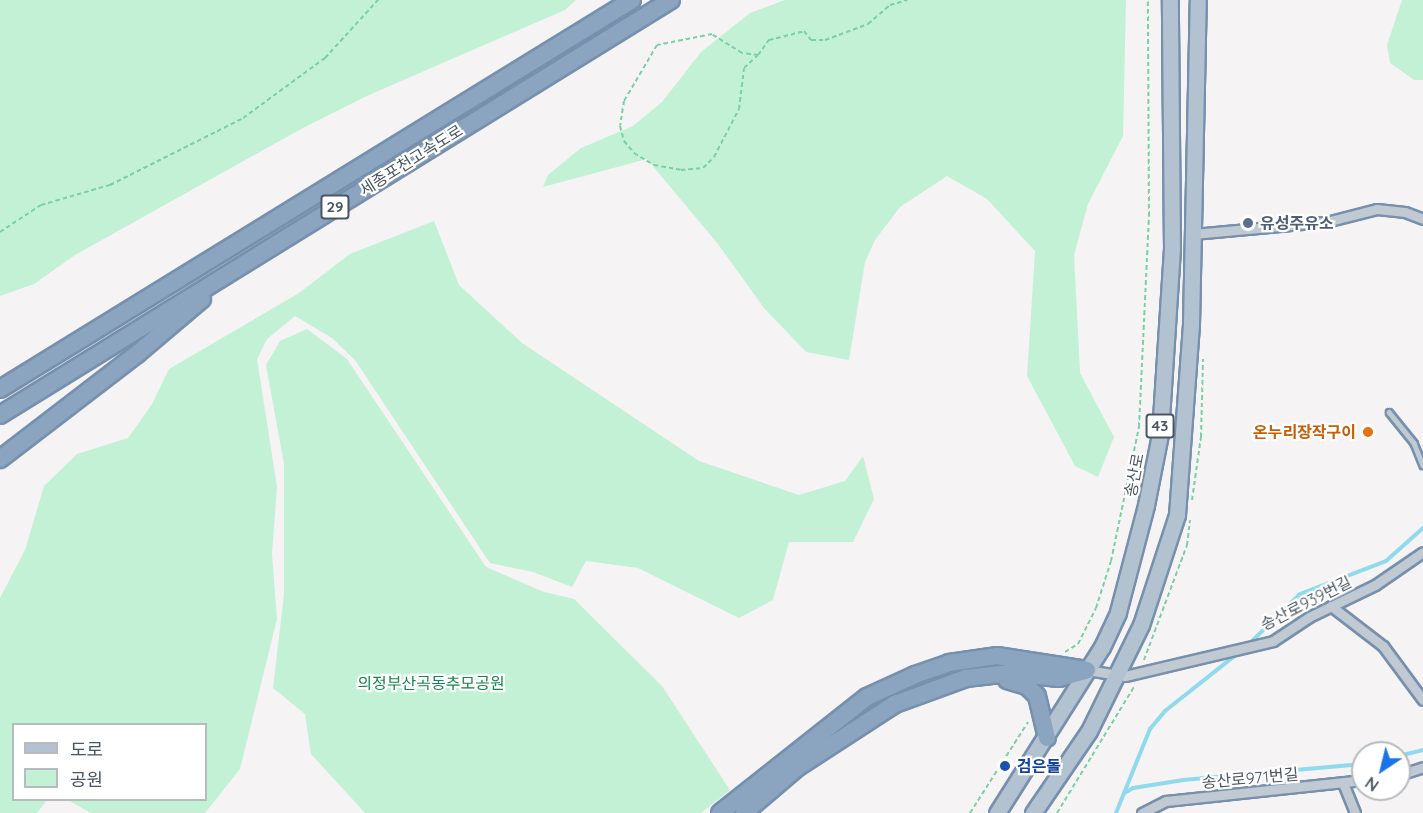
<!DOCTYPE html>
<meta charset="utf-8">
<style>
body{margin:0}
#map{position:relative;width:1423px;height:813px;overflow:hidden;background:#f5f3f3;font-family:Quicksand,"Noto Sans KR",sans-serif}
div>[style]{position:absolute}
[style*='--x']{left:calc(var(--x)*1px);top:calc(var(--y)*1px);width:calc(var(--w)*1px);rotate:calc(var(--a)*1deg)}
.green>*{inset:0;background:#c3f1d5}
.stream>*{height:4px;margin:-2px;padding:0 2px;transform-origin:2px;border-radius:2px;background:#90daee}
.path>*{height:2px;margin-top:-1px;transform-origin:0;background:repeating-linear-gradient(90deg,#7ad0a6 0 4.5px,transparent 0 7.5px)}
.roads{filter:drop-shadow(2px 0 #7690ad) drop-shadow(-2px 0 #7690ad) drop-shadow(0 2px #7690ad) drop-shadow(0 -2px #7690ad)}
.lane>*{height:4.5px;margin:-2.25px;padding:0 2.25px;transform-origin:2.25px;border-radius:2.25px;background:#c1cad2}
.street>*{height:9px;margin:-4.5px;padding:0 4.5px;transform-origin:4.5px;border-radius:4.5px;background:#c1cad2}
.primary>*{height:15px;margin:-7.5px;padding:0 7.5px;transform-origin:7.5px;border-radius:7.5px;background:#b3c2d1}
.highway>*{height:16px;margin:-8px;padding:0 8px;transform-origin:8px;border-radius:8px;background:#8ba5c1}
.dots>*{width:16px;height:16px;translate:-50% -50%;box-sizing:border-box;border:3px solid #fff;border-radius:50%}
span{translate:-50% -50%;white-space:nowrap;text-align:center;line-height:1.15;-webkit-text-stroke:4.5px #fff;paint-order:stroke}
.shield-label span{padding:2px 4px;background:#fff;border:2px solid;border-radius:4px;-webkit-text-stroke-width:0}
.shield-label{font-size:15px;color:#4a5661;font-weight:700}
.street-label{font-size:16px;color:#4a5661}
.service-label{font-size:16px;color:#4e5e75;font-weight:700}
.left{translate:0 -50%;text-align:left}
.food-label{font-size:16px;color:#c56008;font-weight:700}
.right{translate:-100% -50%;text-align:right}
.park-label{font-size:16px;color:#17864f}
.transit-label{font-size:16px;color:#164399;font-weight:700}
.legend{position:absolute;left:12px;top:723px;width:195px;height:78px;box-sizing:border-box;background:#fff;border:2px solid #b7bbc0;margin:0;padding:8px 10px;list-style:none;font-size:18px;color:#4a5661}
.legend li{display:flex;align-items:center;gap:12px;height:30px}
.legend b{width:30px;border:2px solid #b7bbc0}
.north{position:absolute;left:1351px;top:741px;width:60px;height:60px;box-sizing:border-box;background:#fff;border:2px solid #b7bbc0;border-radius:50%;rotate:215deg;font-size:16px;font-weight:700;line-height:24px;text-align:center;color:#4a5661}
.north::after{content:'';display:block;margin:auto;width:21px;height:27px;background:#1a73e8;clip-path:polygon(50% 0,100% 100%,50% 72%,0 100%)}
</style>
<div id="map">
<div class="green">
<i style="clip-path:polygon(0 0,576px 0,565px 10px,369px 95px,301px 129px,75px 255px,34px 284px,0 296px)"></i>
<i style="clip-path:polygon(785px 0,1126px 0,1123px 136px,1088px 204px,1074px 255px,1080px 373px,1114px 437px,1098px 477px,1075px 466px,1027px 376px,1035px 251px,987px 199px,947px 176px,900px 207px,875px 240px,865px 262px,849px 360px,806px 352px,764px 308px,718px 244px,647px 159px,543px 187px,548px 175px,581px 148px,633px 126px,662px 102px,701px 52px,750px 13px)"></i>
<i style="clip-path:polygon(1402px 0,1423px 0,1423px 80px,1414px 80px,1390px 63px,1387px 45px)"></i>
<i style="clip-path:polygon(434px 221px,459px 285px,522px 343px,699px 461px,799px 495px,845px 481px,863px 456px,874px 499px,853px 542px,789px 542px,773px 600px,739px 618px,638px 568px,586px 561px,572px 587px,533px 572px,490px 563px,355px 360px,332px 338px,295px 316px,267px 339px,257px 359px,277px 487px,272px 554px,277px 619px,240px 769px,205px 813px,91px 813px,68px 800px,206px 800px,206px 724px,14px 724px,14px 800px,47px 800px,37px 813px,0 813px,0 598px,25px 550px,44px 486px,77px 454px,128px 438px,152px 404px,169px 369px,299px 293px,350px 254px)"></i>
<i style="clip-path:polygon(307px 329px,347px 359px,486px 567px,544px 592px,574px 599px,662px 686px,730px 790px,701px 813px,365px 813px,311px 754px,305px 714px,273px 688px,284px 594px,284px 464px,266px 365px,280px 341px)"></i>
</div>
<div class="stream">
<i style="--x:1250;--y:643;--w:70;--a:-44.4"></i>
<i style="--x:1300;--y:594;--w:92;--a:-21"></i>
<i style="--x:1386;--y:561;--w:50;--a:-41.7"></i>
<i style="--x:1399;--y:756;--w:25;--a:-14"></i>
<i style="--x:1124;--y:793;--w:10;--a:-29"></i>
<i style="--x:1133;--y:788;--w:51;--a:-9.1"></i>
<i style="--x:1183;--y:780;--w:181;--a:-5.1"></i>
<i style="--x:1116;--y:813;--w:91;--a:-68"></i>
<i style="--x:1150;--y:729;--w:23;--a:-50"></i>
<i style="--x:1165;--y:711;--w:98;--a:-38.4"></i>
</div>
<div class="path">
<i style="--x:758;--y:55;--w:16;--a:-173"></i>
<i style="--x:742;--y:53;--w:36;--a:-148"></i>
<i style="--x:712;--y:34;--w:56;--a:168.7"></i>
<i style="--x:657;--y:45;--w:65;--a:120.5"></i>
<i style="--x:624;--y:101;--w:25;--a:99"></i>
<i style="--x:620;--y:126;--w:16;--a:75"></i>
<i style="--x:624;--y:141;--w:16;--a:50"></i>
<i style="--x:634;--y:153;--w:23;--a:31"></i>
<i style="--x:654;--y:165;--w:27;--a:10"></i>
<i style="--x:681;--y:170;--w:22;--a:-5"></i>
<i style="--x:703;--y:168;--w:16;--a:-45"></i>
<i style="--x:714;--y:157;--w:54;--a:-62.5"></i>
<i style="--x:739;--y:109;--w:41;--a:-83"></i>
<i style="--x:744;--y:68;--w:19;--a:-43"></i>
<i style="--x:758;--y:55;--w:19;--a:-54"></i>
<i style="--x:769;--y:40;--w:36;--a:-14"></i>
<i style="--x:804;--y:31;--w:11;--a:52"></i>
<i style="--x:811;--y:40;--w:14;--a:0"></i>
<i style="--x:825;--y:40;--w:46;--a:-20.4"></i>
<i style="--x:868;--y:24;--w:29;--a:-41"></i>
<i style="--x:890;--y:5;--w:18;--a:-16"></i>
<i style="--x:0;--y:232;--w:49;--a:-33.4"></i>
<i style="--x:41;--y:205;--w:72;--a:-16.2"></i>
<i style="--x:110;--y:185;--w:149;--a:-26.7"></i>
<i style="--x:243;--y:118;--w:102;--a:-36.2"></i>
<i style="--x:325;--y:58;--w:79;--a:-47.6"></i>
<i style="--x:1192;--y:500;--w:64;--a:-81.9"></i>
<i style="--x:1201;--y:437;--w:78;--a:-88.5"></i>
<i style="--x:1065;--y:652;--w:15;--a:-32"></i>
<i style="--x:1078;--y:644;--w:40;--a:-63.4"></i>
<i style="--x:1096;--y:608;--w:49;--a:-72.3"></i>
<i style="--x:1111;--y:561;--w:137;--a:-78.2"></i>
<i style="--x:1139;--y:427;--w:211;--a:-87.3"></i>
<i style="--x:1149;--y:216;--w:216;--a:-90.3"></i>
<i style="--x:1144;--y:660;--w:123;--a:-69.5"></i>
<i style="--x:1187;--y:545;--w:25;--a:-83"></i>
<i style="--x:970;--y:813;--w:108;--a:-57.5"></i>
<i style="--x:1057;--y:813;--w:150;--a:-58.6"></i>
</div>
<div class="roads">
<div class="lane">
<i style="--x:1389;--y:412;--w:40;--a:51"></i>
<i style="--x:1414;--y:443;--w:24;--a:68"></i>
</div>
<div class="street">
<i style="--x:1193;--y:234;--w:134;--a:-5.2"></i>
<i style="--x:1326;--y:222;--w:53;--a:-14.3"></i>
<i style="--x:1377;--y:209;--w:28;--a:6"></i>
<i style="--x:1405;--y:212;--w:19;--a:21"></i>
<i style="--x:1331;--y:606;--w:66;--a:37.6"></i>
<i style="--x:1383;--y:646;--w:67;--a:53.5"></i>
<i style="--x:1087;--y:670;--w:38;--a:9"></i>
<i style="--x:1125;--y:676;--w:152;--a:-13.3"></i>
<i style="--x:1273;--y:641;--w:43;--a:-33.7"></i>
<i style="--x:1309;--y:617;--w:73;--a:-25.9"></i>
<i style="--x:1375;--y:585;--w:58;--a:-34.5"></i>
<i style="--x:1399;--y:775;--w:25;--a:-18"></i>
<i style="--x:1343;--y:783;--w:32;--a:68"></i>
<i style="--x:1142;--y:813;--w:27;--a:-27"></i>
<i style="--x:1166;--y:801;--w:198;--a:-6.1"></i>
</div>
<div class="primary">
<i style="--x:997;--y:813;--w:196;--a:-57.7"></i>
<i style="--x:1102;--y:647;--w:38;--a:-65"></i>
<i style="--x:1118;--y:612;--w:111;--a:-75.3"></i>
<i style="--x:1146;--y:505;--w:72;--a:-78.8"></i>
<i style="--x:1160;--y:434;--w:186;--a:-86.3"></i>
<i style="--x:1172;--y:248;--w:248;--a:-90.5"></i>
<i style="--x:1033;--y:813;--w:99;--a:-55.7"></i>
<i style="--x:1089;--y:731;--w:118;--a:-63.9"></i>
<i style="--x:1141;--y:625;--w:116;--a:-71.9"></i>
<i style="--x:1177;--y:515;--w:192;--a:-85.8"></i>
<i style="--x:1191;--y:324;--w:324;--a:-88.8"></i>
</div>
<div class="highway">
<i style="--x:0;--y:389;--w:742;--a:-31.61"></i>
<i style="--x:0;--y:415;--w:789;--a:-31.74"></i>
<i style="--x:0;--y:459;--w:173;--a:-37.5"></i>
<i style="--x:137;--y:354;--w:85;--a:-40.2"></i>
<i style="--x:1007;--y:680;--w:21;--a:17"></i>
<i style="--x:1027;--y:686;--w:14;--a:45"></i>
<i style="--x:1037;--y:696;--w:43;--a:76.6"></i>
<i style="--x:720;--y:813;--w:187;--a:-38.3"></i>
<i style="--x:867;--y:697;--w:53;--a:-24.6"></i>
<i style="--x:915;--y:675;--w:36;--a:-19"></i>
<i style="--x:949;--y:663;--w:49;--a:-8.3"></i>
<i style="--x:997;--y:656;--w:91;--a:8.8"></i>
<i style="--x:744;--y:813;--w:71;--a:-40.4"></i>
<i style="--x:798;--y:767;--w:116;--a:-33"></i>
<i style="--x:895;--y:704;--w:76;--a:-20.1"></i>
<i style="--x:966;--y:678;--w:44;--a:-6.5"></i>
<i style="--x:1010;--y:673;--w:49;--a:5.8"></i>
<i style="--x:1059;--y:678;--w:28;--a:-15"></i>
</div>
</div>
<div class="dots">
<i style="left:1248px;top:223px;background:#5c6f8a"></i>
<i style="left:1368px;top:432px;background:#e8710a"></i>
<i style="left:1005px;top:766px;background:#1a4fb4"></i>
</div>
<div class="shield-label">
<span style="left:335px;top:207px">29</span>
<span style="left:1160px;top:426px">43</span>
</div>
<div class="street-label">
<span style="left:411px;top:160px;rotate:-32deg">세종포천고속도로</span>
<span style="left:1134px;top:475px;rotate:-79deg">송산로</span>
<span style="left:1306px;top:603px;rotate:-27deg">송산로939번길</span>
<span style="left:1250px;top:778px;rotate:-5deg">송산로971번길</span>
</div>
<div class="service-label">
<span class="left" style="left:1260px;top:223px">유성주유소</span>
</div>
<div class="food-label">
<span class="right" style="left:1356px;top:432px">온누리장작구이</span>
</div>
<div class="park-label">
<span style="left:431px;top:683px">의정부산곡동추모공원</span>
</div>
<div class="transit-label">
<span class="left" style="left:1017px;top:766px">검은돌</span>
</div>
<ul class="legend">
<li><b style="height:8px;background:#b3c2d1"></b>도로</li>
<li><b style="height:16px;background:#c3f1d5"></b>공원</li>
</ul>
<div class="north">N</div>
</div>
